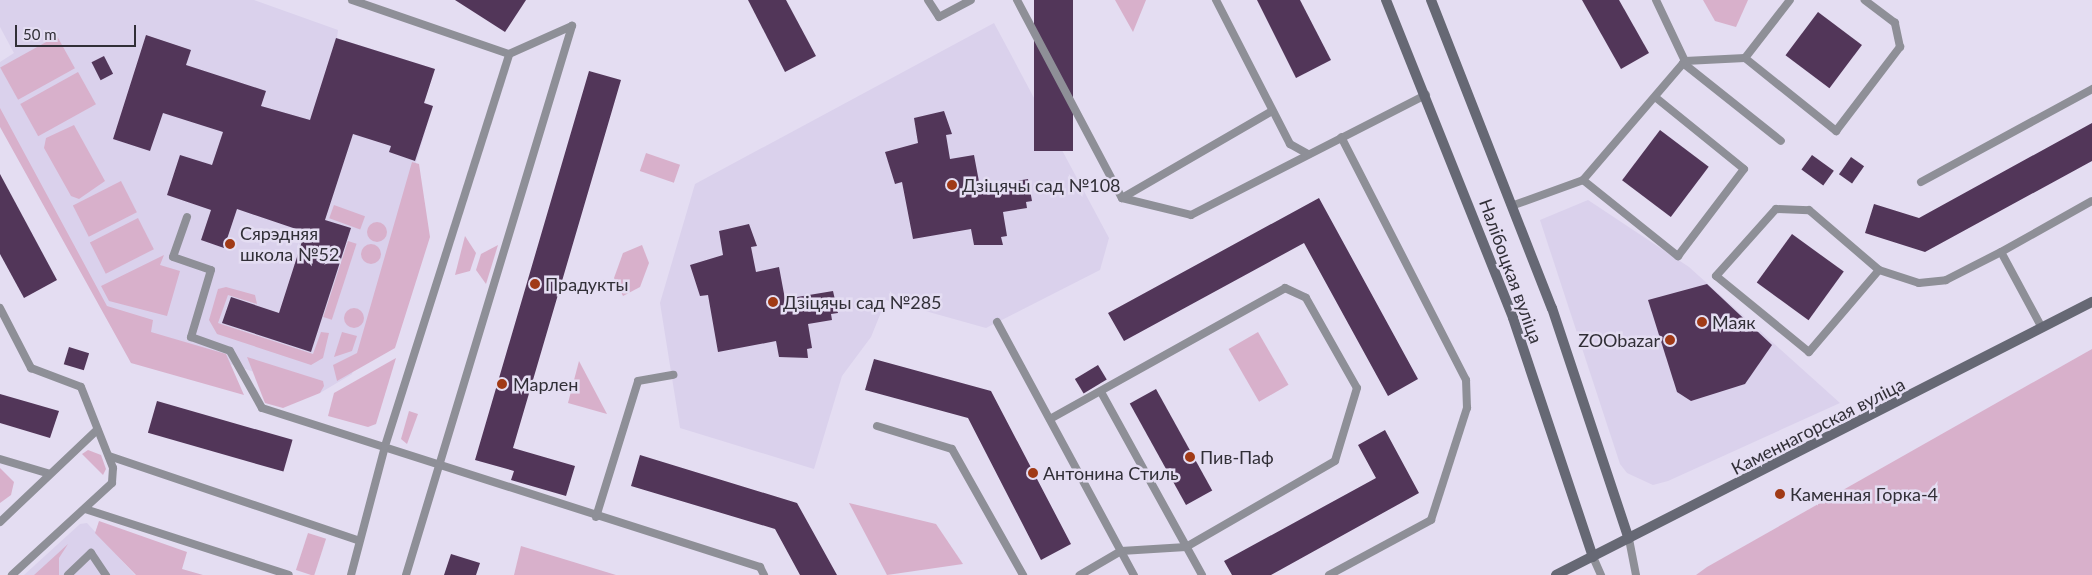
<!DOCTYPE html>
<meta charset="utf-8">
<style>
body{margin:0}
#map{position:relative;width:2092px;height:575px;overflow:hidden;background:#e4ddf2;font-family:Lato,sans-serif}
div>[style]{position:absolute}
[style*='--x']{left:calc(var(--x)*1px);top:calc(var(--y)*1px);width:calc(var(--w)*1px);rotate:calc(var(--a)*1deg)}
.built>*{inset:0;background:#dad1ec}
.green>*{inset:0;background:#d8b0cb;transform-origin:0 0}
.round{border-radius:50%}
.building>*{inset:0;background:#523659;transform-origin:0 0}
.service>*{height:8px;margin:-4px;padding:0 4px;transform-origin:4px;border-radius:4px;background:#8e8f97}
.secondary>*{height:10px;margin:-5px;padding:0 5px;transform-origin:5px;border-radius:5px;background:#666874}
.dots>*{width:14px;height:14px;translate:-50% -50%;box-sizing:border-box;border:2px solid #e4ddf2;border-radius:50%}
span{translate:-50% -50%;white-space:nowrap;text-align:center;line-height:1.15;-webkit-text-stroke:5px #e4ddf2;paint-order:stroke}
.poi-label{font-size:18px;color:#312f37}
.left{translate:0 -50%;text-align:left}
.right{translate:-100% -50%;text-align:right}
.street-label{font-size:18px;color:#312f37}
.scale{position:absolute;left:15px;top:25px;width:121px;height:22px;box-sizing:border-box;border:2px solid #312f37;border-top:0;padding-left:6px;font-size:15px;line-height:18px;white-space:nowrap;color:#312f37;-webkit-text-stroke:4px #e4ddf2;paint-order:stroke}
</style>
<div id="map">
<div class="built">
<i style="clip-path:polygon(0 0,254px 0,338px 30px,337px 38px,435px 69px,424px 102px,433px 106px,352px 374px,320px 393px,115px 327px,0 120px,0 62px,14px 53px,0 27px)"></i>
<i style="clip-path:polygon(994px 23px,1109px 238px,1100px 270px,986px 328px,886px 300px,871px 337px,842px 376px,814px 469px,680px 428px,660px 303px,695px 184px)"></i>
<i style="clip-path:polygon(1588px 200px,1689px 267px,1840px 403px,1668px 481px,1653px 485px,1627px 473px,1620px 464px,1540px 220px)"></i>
<i style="clip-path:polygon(87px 523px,135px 575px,24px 575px,80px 524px)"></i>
</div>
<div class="green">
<i style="clip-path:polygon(1115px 0,1146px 0,1133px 32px)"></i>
<i style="clip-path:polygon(1703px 0,1748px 0,1736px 27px,1715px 21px)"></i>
<i style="left:57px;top:36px;width:37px;height:65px;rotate:61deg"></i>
<i style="left:78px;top:72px;width:37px;height:66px;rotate:61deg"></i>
<i style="clip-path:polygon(0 108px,107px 306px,153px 320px,151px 332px,226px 354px,244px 395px,131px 363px,0 127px)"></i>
<i style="clip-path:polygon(74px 125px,105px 181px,79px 199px,71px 196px,44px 148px,46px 138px)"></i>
<i style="left:646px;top:153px;width:36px;height:19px;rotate:19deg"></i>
<i style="clip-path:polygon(412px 162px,419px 164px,430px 237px,395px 348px,337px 381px,333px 365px,357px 353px)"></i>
<i style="left:121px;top:181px;width:35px;height:54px;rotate:63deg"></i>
<i style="left:334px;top:205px;width:33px;height:14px;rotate:20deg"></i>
<i style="left:138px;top:218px;width:35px;height:54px;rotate:63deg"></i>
<i class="round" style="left:367px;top:222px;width:20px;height:20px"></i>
<i style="clip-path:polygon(465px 236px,476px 253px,470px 271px,455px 275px)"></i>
<i style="left:348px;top:241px;width:9px;height:80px;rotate:18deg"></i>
<i class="round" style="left:361px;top:244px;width:20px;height:20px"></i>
<i style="clip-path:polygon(498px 245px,486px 284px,476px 270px,481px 254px)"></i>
<i style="clip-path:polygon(642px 245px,649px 263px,640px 287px,623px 296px,614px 278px,623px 253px)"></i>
<i style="clip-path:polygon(164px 255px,160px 265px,180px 271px,167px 316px,109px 301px,101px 286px)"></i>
<i style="clip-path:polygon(226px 287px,255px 295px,257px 304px,228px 295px,218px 323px,313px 354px,321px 332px,329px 333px,323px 358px,311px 365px,217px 334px,209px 320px,218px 289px)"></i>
<i class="round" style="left:344px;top:308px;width:20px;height:20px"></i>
<i style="clip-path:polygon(342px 332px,357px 336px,352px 351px,334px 357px)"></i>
<i style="left:1258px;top:332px;width:61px;height:34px;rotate:60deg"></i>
<i style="clip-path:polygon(2092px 349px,2092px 575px,1696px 575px,1707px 567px)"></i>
<i style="clip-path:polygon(247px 357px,323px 381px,324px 386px,320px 393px,283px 408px,265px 403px)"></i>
<i style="clip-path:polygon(396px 358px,376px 424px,368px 427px,328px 416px,334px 393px)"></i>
<i style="clip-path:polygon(579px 361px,607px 414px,568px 403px)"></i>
<i style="clip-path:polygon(409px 411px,418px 414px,407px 444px,401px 439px)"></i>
<i style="clip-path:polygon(88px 450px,101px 455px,106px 469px,103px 475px,82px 454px)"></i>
<i style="clip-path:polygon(0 468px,14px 482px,11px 495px,0 503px)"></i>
<i style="clip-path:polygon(849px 503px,936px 524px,963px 564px,887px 575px)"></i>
<i style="clip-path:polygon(99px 521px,187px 552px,182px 569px,203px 575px,136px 575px,95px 533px)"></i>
<i style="left:308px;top:533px;width:19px;height:39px;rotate:18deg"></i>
<i style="clip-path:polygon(68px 544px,59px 558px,59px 575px,34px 575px)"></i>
<i style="clip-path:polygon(521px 546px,616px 575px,514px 575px)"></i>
</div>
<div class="building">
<i style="clip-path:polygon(455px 0,526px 0,505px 32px)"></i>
<i style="clip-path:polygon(748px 0,786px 0,816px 56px,785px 72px)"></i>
<i style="left:1034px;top:0;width:39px;height:151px"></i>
<i style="clip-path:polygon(1257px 0,1300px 0,1331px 60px,1296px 78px)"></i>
<i style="clip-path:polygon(1582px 0,1619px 0,1649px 53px,1621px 69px)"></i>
<i style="left:1818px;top:12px;width:55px;height:54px;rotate:37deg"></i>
<i style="clip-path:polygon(146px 35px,191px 50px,186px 65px,266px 91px,261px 106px,310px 120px,336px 38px,435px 69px,424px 103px,433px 106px,415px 161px,389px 152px,391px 146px,353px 134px,325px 220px,351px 228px,311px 352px,222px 323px,231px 297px,279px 313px,305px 232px,237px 209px,224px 248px,201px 240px,211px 210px,167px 195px,180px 155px,212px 165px,223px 132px,163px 113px,150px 151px,113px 139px)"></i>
<i style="left:104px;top:56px;width:20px;height:14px;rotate:63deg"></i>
<i style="clip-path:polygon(589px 71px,621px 80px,513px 448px,575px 466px,566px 496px,511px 480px,514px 471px,475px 460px)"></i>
<i style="clip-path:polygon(944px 111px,952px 134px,946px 135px,950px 159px,974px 155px,980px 187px,1028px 179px,1032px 201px,1026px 202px,1027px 208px,1003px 212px,1007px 236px,1001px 237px,1003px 245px,974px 245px,971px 229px,913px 239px,902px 182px,895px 184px,885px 152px,918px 143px,914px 118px)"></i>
<i style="clip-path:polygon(2092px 123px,2092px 161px,1925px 252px,1865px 233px,1874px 204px,1919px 218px)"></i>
<i style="left:1660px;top:130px;width:61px;height:63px;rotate:37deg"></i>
<i style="left:1812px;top:155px;width:27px;height:18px;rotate:36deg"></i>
<i style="left:1851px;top:157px;width:16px;height:21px;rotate:35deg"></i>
<i style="clip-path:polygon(0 174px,57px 280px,24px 298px,0 254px)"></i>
<i style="clip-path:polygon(1319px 198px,1418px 379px,1388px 396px,1304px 243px,1124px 341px,1108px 313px)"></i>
<i style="clip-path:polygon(749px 224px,757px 246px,751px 247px,756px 272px,779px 267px,785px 299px,833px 291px,838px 313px,831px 314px,832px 320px,808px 324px,812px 348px,807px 349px,808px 358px,779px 357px,776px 341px,718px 352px,708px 295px,700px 296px,690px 265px,723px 255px,719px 231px)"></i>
<i style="left:1792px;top:234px;width:64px;height:60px;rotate:36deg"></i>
<i style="clip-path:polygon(1707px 284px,1772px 345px,1745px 384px,1691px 401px,1677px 392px,1648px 300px)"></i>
<i style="left:69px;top:347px;width:21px;height:18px;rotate:17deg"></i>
<i style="clip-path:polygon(874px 359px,991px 391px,1071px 544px,1041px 560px,968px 418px,865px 390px)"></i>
<i style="left:1098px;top:365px;width:17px;height:27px;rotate:59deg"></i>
<i style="left:1156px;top:389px;width:116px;height:30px;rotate:61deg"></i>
<i style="clip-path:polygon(0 394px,59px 411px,50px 438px,0 423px)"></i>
<i style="left:157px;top:401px;width:141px;height:33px;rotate:16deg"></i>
<i style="clip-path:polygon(1385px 430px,1419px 493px,1271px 575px,1232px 575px,1224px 561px,1376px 478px,1358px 445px)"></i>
<i style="clip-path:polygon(640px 455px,797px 503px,837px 575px,800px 575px,775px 529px,631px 486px)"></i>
<i style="clip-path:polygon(451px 554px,480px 563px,476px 575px,444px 575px)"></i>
</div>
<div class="service">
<i style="--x:352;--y:0;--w:166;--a:19"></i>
<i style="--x:509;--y:54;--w:69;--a:-24"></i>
<i style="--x:928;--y:0;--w:20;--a:57"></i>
<i style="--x:939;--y:17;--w:36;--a:-28"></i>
<i style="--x:1017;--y:0;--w:224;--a:62.1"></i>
<i style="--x:1122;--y:198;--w:71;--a:13.8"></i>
<i style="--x:1191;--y:215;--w:264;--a:-27.1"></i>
<i style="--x:1216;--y:0;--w:162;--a:62.8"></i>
<i style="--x:1290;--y:144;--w:21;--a:29"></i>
<i style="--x:1656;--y:0;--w:68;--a:64.6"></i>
<i style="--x:1745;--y:58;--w:73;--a:-52.2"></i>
<i style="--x:1683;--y:63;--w:125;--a:38.5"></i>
<i style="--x:1583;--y:180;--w:122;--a:38.7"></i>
<i style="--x:1678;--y:256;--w:109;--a:-52.8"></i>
<i style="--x:1744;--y:169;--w:114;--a:-141"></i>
<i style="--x:1921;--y:182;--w:195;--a:-28.5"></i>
<i style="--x:1122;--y:198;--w:173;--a:-30.1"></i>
<i style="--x:1514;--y:205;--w:73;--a:-19.9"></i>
<i style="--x:1583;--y:180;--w:157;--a:-49.4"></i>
<i style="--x:1685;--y:61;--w:60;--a:-2.9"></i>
<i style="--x:1745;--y:58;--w:117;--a:38.7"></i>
<i style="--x:1836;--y:131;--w:106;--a:-52.7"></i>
<i style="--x:1900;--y:47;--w:25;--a:-102"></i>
<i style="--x:1895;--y:23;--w:38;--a:-143"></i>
<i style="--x:187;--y:217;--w:42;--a:109.3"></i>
<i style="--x:173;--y:257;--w:40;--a:18.9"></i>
<i style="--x:211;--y:270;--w:70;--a:106.6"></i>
<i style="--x:191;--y:337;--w:41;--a:19.7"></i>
<i style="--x:230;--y:351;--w:65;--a:60.7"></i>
<i style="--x:262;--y:408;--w:523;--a:17.71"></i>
<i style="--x:760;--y:567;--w:9;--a:63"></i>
<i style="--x:1879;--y:270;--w:108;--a:130.5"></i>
<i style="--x:1809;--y:352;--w:120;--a:-140.7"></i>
<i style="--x:1716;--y:276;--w:90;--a:-48.2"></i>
<i style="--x:1776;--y:209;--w:33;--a:2"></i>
<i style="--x:1809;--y:210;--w:92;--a:40.6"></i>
<i style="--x:1879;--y:270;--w:42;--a:18"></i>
<i style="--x:1919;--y:283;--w:27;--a:-6"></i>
<i style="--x:1946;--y:280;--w:62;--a:-27"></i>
<i style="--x:0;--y:308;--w:68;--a:62.7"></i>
<i style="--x:31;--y:368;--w:53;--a:20.8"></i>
<i style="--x:81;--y:387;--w:87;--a:68.4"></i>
<i style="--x:113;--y:468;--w:15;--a:94"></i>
<i style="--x:112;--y:483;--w:136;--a:137.4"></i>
<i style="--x:997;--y:322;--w:288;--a:61.6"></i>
<i style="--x:2042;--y:328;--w:86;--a:-118.3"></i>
<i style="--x:2001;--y:252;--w:104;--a:-29.3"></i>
<i style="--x:1101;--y:392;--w:209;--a:61.1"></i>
<i style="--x:1050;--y:419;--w:269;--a:-29.1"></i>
<i style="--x:1285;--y:288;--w:23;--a:25"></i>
<i style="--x:1306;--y:298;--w:103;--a:60.5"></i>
<i style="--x:1357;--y:388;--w:76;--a:106.8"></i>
<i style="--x:1335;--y:461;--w:172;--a:150"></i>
<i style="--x:1186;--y:547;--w:65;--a:176.5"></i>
<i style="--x:1121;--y:551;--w:48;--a:149.7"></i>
<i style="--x:877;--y:426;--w:78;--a:17"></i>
<i style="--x:952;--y:449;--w:145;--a:60.6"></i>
<i style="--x:109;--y:456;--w:262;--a:18.7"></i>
<i style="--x:0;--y:459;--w:52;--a:16.7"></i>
<i style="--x:85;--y:509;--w:214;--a:17.9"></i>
<i style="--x:596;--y:517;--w:142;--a:-72.8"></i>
<i style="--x:638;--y:381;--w:36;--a:-10"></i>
<i style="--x:0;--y:522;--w:134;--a:-43.5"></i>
<i style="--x:1629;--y:539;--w:37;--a:79"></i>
<i style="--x:1593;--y:557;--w:20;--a:66"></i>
<i style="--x:68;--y:575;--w:32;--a:-44"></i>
<i style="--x:91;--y:553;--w:27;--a:56"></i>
<i style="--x:351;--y:575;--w:133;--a:-75.2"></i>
<i style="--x:385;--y:446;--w:411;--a:-72.4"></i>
<i style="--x:406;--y:575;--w:574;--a:-73.18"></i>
<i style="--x:1329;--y:575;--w:116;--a:-28.3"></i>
<i style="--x:1431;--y:520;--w:118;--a:-72.2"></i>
<i style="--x:1467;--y:408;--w:28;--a:-92"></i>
<i style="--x:1466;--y:380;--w:273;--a:-117.2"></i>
</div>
<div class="secondary">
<i style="--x:1386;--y:0;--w:342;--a:68.2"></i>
<i style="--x:1513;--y:318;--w:252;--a:71.5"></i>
<i style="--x:1431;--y:0;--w:331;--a:68.6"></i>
<i style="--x:1552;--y:308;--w:243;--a:71.6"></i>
<i style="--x:1556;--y:575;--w:602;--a:-26.99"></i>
</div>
<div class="dots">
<i style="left:952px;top:185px;background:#a03a16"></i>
<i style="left:230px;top:244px;background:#a03a16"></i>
<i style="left:535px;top:284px;background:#a03a16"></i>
<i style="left:773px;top:302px;background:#a03a16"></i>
<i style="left:1702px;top:322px;background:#a03a16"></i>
<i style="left:1670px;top:340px;background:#a03a16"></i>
<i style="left:502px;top:384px;background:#a03a16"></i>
<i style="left:1190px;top:457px;background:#a03a16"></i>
<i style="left:1033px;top:473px;background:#a03a16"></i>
<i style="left:1780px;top:494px;background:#a03a16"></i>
</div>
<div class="poi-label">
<span class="left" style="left:962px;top:185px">Дзіцячы сад №108</span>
<span class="left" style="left:240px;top:244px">Сярэдняя<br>школа №52</span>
<span class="left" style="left:545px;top:284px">Прадукты</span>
<span class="left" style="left:783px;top:302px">Дзіцячы сад №285</span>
<span class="left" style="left:1712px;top:322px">Маяк</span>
<span class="right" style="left:1660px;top:340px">ZOObazar</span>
<span class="left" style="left:513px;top:384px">Марлен</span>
<span class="left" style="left:1200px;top:457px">Пив-Паф</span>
<span class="left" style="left:1043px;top:473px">Антонина Стиль</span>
<span class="left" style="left:1790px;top:494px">Каменная Горка-4</span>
</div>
<div class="street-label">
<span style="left:1511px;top:271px;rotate:70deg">Налібоцкая вуліца</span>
<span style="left:1818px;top:426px;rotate:-27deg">Каменнагорская вуліца</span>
</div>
<div class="scale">50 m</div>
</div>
